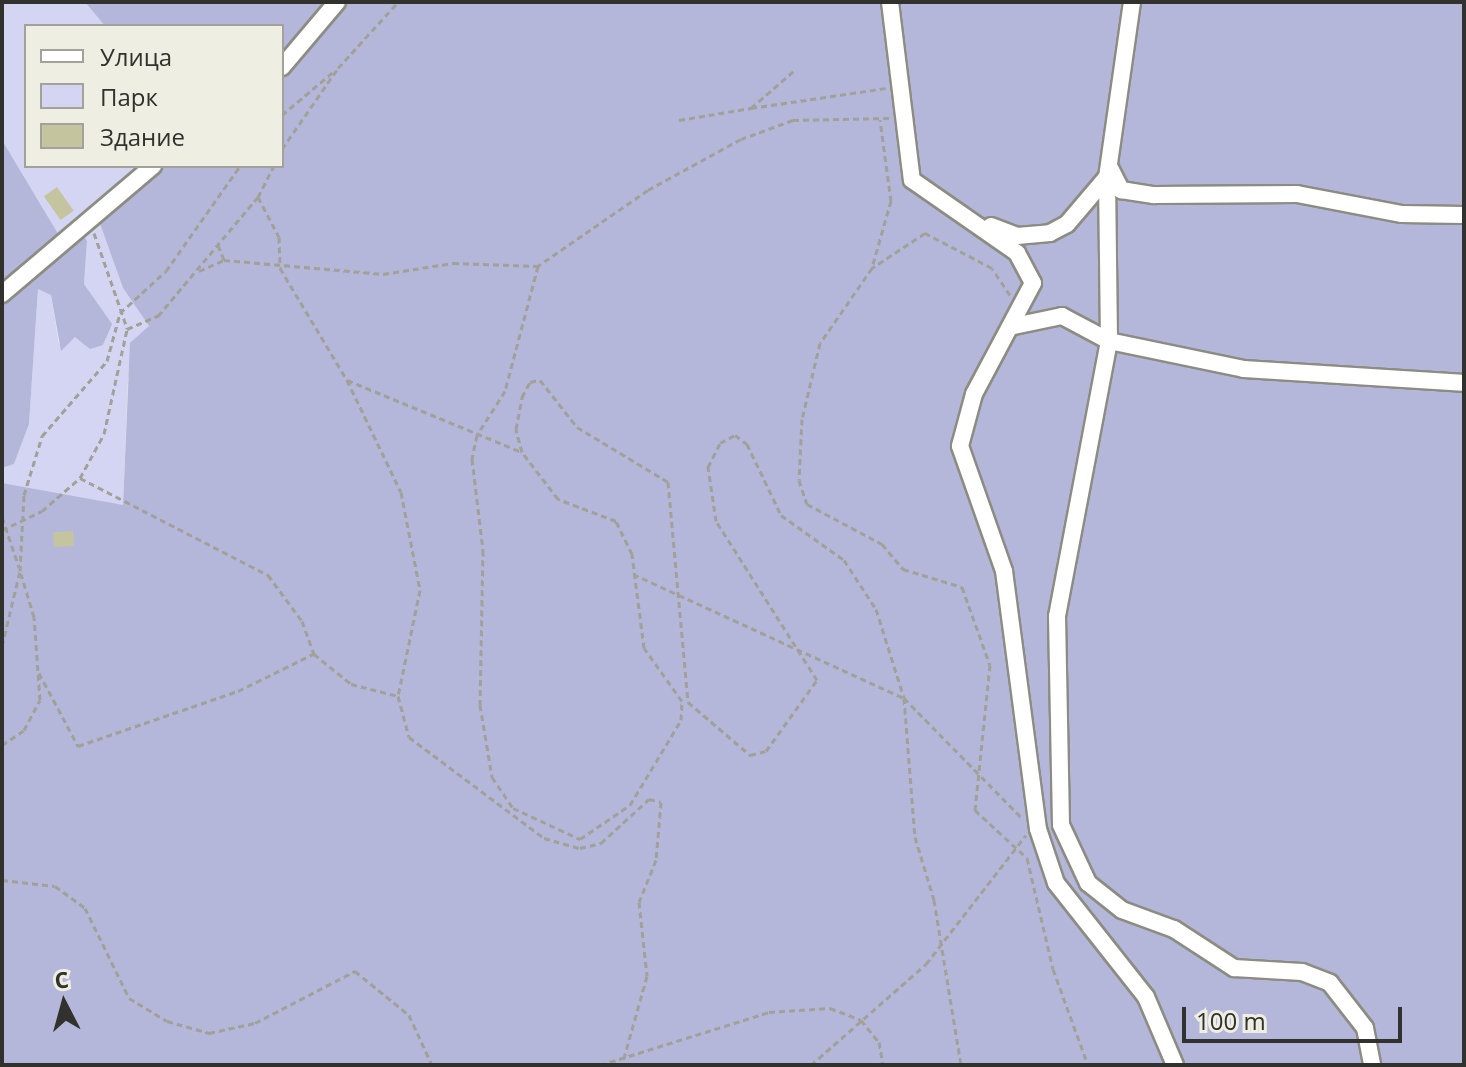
<!DOCTYPE html>
<meta charset="utf-8">
<style>
body{margin:0}
#map{position:relative;width:1466px;height:1067px;overflow:hidden;background:#eeeee3;font-family:"Open Sans",sans-serif}
div>[style]{position:absolute}
[style*='--x']{left:calc(var(--x)*1px);top:calc(var(--y)*1px);width:calc(var(--w)*1px);rotate:calc(var(--a)*1deg)}
.green>*{inset:0;background:#d3d5f2}
.forest>*{inset:0;background:#b4b6da}
.building>*{inset:0;background:#c4c59f;transform-origin:0 0}
.path>*{height:3px;margin-top:-1.5px;transform-origin:0;background:repeating-linear-gradient(90deg,#a1a199 0 6px,transparent 0 10px)}
.roads{filter:drop-shadow(2px 0 #8c8c82) drop-shadow(-2px 0 #8c8c82) drop-shadow(0 2px #8c8c82) drop-shadow(0 -2px #8c8c82)}
.minor>*{height:16px;margin:-8px;padding:0 8px;transform-origin:8px;border-radius:8px;background:#fff}
span{translate:-50% -50%;white-space:nowrap;text-align:center;line-height:1.15;-webkit-text-stroke:6px #eeeee3;paint-order:stroke}
.frame{position:absolute;inset:0;border:4px solid #31312d;pointer-events:none}
.legend{position:absolute;left:24px;top:24px;width:260px;height:144px;box-sizing:border-box;background:#eeeee3;border:2px solid #a2a29a;margin:0;padding:10px 14px;list-style:none;font-size:24px;color:#31312d}
.legend li{display:flex;align-items:center;gap:16px;height:40px}
.legend b{width:40px;border:2px solid #a2a29a}
.north{position:absolute;left:24px;top:963px;width:80px;height:80px;-webkit-text-stroke:6px #eeeee3;paint-order:stroke;rotate:354deg;font-size:22px;font-weight:700;line-height:32px;text-align:center;color:#31312d}
.north::after{content:'';display:block;margin:auto;width:28px;height:36px;background:#31312d;clip-path:polygon(50% 0,100% 100%,50% 72%,0 100%)}
.scale{position:absolute;left:1182px;top:1007px;width:220px;height:36px;box-sizing:border-box;border:4px solid #31312d;border-top:0;padding-left:10px;font-size:24px;line-height:28px;white-space:nowrap;color:#31312d;-webkit-text-stroke:6px #eeeee3;paint-order:stroke}
</style>
<div id="map">
<div class="green">
<i style="clip-path:polygon(2px 2px,85px 2px,105px 26px,26px 26px,26px 166px,152px 166px,60px 237px,2px 140px)"></i>
<i style="clip-path:polygon(98px 218px,123px 288px,149px 326px,128px 379px,123px 506px,2px 483px,2px 468px,14px 464px,29px 424px,38px 289px,45px 286px,51px 295px,59px 344px,75px 337px,103px 345px,111px 324px,84px 284px,87px 241px,78px 225px)"></i>
</div>
<div class="forest">
<i style="clip-path:polygon(85px 2px,1464px 2px,1464px 1065px,2px 1065px,2px 483px,123px 505px,130px 343px,149px 326px,123px 288px,98px 218px,78px 225px,87px 241px,84px 284px,112px 324px,103px 345px,90px 349px,75px 337px,61px 351px,51px 295px,38px 289px,29px 424px,14px 464px,2px 468px,2px 140px,60px 237px,152px 166px,282px 166px,282px 26px,105px 26px)"></i>
</div>
<div class="building">
<i style="left:57px;top:187px;width:29px;height:16px;rotate:55deg"></i>
<i style="left:73px;top:531px;width:15px;height:20px;rotate:86deg"></i>
</div>
<div class="path">
<i style="--x:751;--y:108;--w:136;--a:-8.4"></i>
<i style="--x:282;--y:115;--w:68;--a:-40.2"></i>
<i style="--x:889;--y:118;--w:96;--a:178.8"></i>
<i style="--x:793;--y:120;--w:55;--a:159.9"></i>
<i style="--x:741;--y:139;--w:106;--a:151.3"></i>
<i style="--x:648;--y:190;--w:134;--a:145.4"></i>
<i style="--x:538;--y:266;--w:129;--a:104.8"></i>
<i style="--x:505;--y:391;--w:52;--a:122.5"></i>
<i style="--x:477;--y:435;--w:25;--a:102"></i>
<i style="--x:472;--y:459;--w:92;--a:83.1"></i>
<i style="--x:483;--y:550;--w:155;--a:91.1"></i>
<i style="--x:480;--y:705;--w:73;--a:80.5"></i>
<i style="--x:492;--y:777;--w:37;--a:56"></i>
<i style="--x:513;--y:808;--w:74;--a:24.8"></i>
<i style="--x:580;--y:839;--w:60;--a:-34.2"></i>
<i style="--x:630;--y:805;--w:99;--a:-59"></i>
<i style="--x:681;--y:720;--w:19;--a:-87"></i>
<i style="--x:682;--y:701;--w:65;--a:-125.6"></i>
<i style="--x:644;--y:648;--w:95;--a:-97.3"></i>
<i style="--x:632;--y:554;--w:37;--a:-116"></i>
<i style="--x:616;--y:521;--w:62;--a:-159.2"></i>
<i style="--x:558;--y:499;--w:59;--a:-127.5"></i>
<i style="--x:522;--y:452;--w:24;--a:-105"></i>
<i style="--x:516;--y:429;--w:33;--a:-79"></i>
<i style="--x:522;--y:397;--w:17;--a:-62"></i>
<i style="--x:530;--y:382;--w:10;--a:-11"></i>
<i style="--x:540;--y:380;--w:60;--a:51.8"></i>
<i style="--x:577;--y:427;--w:106;--a:31.1"></i>
<i style="--x:668;--y:482;--w:221;--a:84.8"></i>
<i style="--x:688;--y:702;--w:82;--a:40.5"></i>
<i style="--x:750;--y:755;--w:16;--a:-14"></i>
<i style="--x:766;--y:751;--w:87;--a:-54.3"></i>
<i style="--x:817;--y:680;--w:188;--a:-122.4"></i>
<i style="--x:716;--y:521;--w:55;--a:-98.4"></i>
<i style="--x:708;--y:467;--w:27;--a:-63"></i>
<i style="--x:720;--y:443;--w:17;--a:-28"></i>
<i style="--x:735;--y:435;--w:15;--a:37"></i>
<i style="--x:747;--y:444;--w:79;--a:64.4"></i>
<i style="--x:781;--y:515;--w:77;--a:35.5"></i>
<i style="--x:844;--y:560;--w:59;--a:56.9"></i>
<i style="--x:876;--y:609;--w:93;--a:72.5"></i>
<i style="--x:904;--y:698;--w:139;--a:85.5"></i>
<i style="--x:915;--y:837;--w:66;--a:73.2"></i>
<i style="--x:934;--y:900;--w:167;--a:80.7"></i>
<i style="--x:679;--y:120;--w:73;--a:-9.5"></i>
<i style="--x:751;--y:108;--w:60;--a:-40.9"></i>
<i style="--x:282;--y:149;--w:98;--a:-55.3"></i>
<i style="--x:338;--y:68;--w:89;--a:-47.7"></i>
<i style="--x:258;--y:197;--w:45;--a:62.3"></i>
<i style="--x:279;--y:237;--w:31;--a:88"></i>
<i style="--x:280;--y:268;--w:131;--a:59.1"></i>
<i style="--x:347;--y:380;--w:124;--a:64.3"></i>
<i style="--x:401;--y:492;--w:100;--a:79"></i>
<i style="--x:420;--y:590;--w:108;--a:101.7"></i>
<i style="--x:398;--y:696;--w:42;--a:75"></i>
<i style="--x:409;--y:737;--w:169;--a:36.8"></i>
<i style="--x:544;--y:838;--w:37;--a:16"></i>
<i style="--x:580;--y:848;--w:22;--a:-13"></i>
<i style="--x:601;--y:843;--w:65;--a:-42.5"></i>
<i style="--x:649;--y:799;--w:12;--a:14"></i>
<i style="--x:661;--y:802;--w:58;--a:94.9"></i>
<i style="--x:656;--y:860;--w:45;--a:112"></i>
<i style="--x:639;--y:902;--w:74;--a:83.8"></i>
<i style="--x:647;--y:976;--w:92;--a:105.7"></i>
<i style="--x:94;--y:233;--w:101;--a:70.8"></i>
<i style="--x:218;--y:245;--w:16;--a:68"></i>
<i style="--x:873;--y:264;--w:66;--a:-74.1"></i>
<i style="--x:891;--y:201;--w:82;--a:-97.7"></i>
<i style="--x:199;--y:271;--w:27;--a:-24"></i>
<i style="--x:224;--y:260;--w:160;--a:5"></i>
<i style="--x:383;--y:274;--w:71;--a:-8.9"></i>
<i style="--x:453;--y:263;--w:85;--a:2"></i>
<i style="--x:1010;--y:295;--w:32;--a:-124"></i>
<i style="--x:992;--y:268;--w:76;--a:-152.4"></i>
<i style="--x:925;--y:233;--w:64;--a:146.6"></i>
<i style="--x:872;--y:268;--w:91;--a:124.7"></i>
<i style="--x:820;--y:343;--w:78;--a:103.3"></i>
<i style="--x:802;--y:419;--w:61;--a:92.8"></i>
<i style="--x:799;--y:480;--w:25;--a:72"></i>
<i style="--x:807;--y:504;--w:85;--a:28.1"></i>
<i style="--x:882;--y:544;--w:33;--a:50"></i>
<i style="--x:903;--y:569;--w:62;--a:17"></i>
<i style="--x:962;--y:587;--w:83;--a:70.3"></i>
<i style="--x:990;--y:665;--w:146;--a:95.9"></i>
<i style="--x:975;--y:810;--w:71;--a:42.7"></i>
<i style="--x:1027;--y:858;--w:114;--a:76.8"></i>
<i style="--x:1053;--y:969;--w:102;--a:70"></i>
<i style="--x:347;--y:380;--w:189;--a:22.4"></i>
<i style="--x:80;--y:478;--w:212;--a:27.3"></i>
<i style="--x:268;--y:575;--w:57;--a:53.5"></i>
<i style="--x:302;--y:621;--w:35;--a:70"></i>
<i style="--x:314;--y:654;--w:48;--a:39"></i>
<i style="--x:351;--y:684;--w:49;--a:14.3"></i>
<i style="--x:2;--y:517;--w:53;--a:71.2"></i>
<i style="--x:2;--y:530;--w:44;--a:-25.4"></i>
<i style="--x:42;--y:511;--w:50;--a:-41"></i>
<i style="--x:80;--y:478;--w:50;--a:-61.4"></i>
<i style="--x:104;--y:434;--w:107;--a:-77.6"></i>
<i style="--x:127;--y:329;--w:34;--a:-23"></i>
<i style="--x:158;--y:316;--w:155;--a:-50"></i>
<i style="--x:258;--y:197;--w:35;--a:-63"></i>
<i style="--x:633;--y:574;--w:298;--a:24.6"></i>
<i style="--x:904;--y:698;--w:167;--a:45.5"></i>
<i style="--x:2;--y:646;--w:77;--a:-76.5"></i>
<i style="--x:20;--y:571;--w:76;--a:-87"></i>
<i style="--x:24;--y:495;--w:62;--a:-73"></i>
<i style="--x:42;--y:436;--w:99;--a:-49.1"></i>
<i style="--x:107;--y:361;--w:50;--a:-74.8"></i>
<i style="--x:120;--y:313;--w:62;--a:-42.4"></i>
<i style="--x:166;--y:271;--w:128;--a:-54.8"></i>
<i style="--x:39;--y:673;--w:83;--a:61.9"></i>
<i style="--x:78;--y:746;--w:169;--a:-19"></i>
<i style="--x:238;--y:691;--w:84;--a:-26.3"></i>
<i style="--x:2;--y:745;--w:27;--a:-34"></i>
<i style="--x:24;--y:730;--w:34;--a:-62"></i>
<i style="--x:40;--y:700;--w:83;--a:-94.1"></i>
<i style="--x:34;--y:617;--w:45;--a:-106.8"></i>
<i style="--x:2;--y:880;--w:53;--a:6.5"></i>
<i style="--x:55;--y:886;--w:37;--a:36"></i>
<i style="--x:85;--y:908;--w:100;--a:63.9"></i>
<i style="--x:129;--y:998;--w:44;--a:31.2"></i>
<i style="--x:167;--y:1021;--w:44;--a:15.9"></i>
<i style="--x:209;--y:1033;--w:47;--a:-12.3"></i>
<i style="--x:255;--y:1023;--w:113;--a:-27.5"></i>
<i style="--x:355;--y:971;--w:70;--a:39.2"></i>
<i style="--x:409;--y:1015;--w:55;--a:65.3"></i>
<i style="--x:600;--y:1065;--w:177;--a:-17.4"></i>
<i style="--x:769;--y:1012;--w:61;--a:-3.8"></i>
<i style="--x:830;--y:1008;--w:33;--a:21"></i>
<i style="--x:861;--y:1020;--w:28;--a:51"></i>
<i style="--x:879;--y:1042;--w:23;--a:80"></i>
<i style="--x:811;--y:1065;--w:153;--a:-41.3"></i>
<i style="--x:926;--y:964;--w:163;--a:-52.2"></i>
</div>
<div class="roads">
<div class="minor">
<i style="--x:890;--y:2;--w:179;--a:83"></i>
<i style="--x:912;--y:180;--w:128;--a:34.8"></i>
<i style="--x:1017;--y:253;--w:34;--a:62"></i>
<i style="--x:1033;--y:283;--w:126;--a:118"></i>
<i style="--x:974;--y:394;--w:54;--a:105.1"></i>
<i style="--x:960;--y:446;--w:133;--a:70.6"></i>
<i style="--x:1004;--y:571;--w:260;--a:82.5"></i>
<i style="--x:1038;--y:829;--w:57;--a:71.6"></i>
<i style="--x:1056;--y:883;--w:145;--a:51.7"></i>
<i style="--x:1146;--y:997;--w:74;--a:66.9"></i>
<i style="--x:1132;--y:2;--w:177;--a:98.1"></i>
<i style="--x:1107;--y:177;--w:164;--a:89.3"></i>
<i style="--x:1109;--y:341;--w:280;--a:100.7"></i>
<i style="--x:1057;--y:616;--w:209;--a:88.9"></i>
<i style="--x:1061;--y:825;--w:64;--a:65"></i>
<i style="--x:1088;--y:883;--w:43;--a:38.5"></i>
<i style="--x:1122;--y:910;--w:55;--a:20.1"></i>
<i style="--x:1174;--y:929;--w:72;--a:33"></i>
<i style="--x:1234;--y:968;--w:68;--a:3.4"></i>
<i style="--x:1302;--y:972;--w:30;--a:21"></i>
<i style="--x:1330;--y:983;--w:57;--a:52.1"></i>
<i style="--x:1365;--y:1028;--w:38;--a:79"></i>
<i style="--x:282;--y:67;--w:85;--a:-49.8"></i>
<i style="--x:1110;--y:168;--w:25;--a:63"></i>
<i style="--x:1121;--y:190;--w:33;--a:9"></i>
<i style="--x:1154;--y:195;--w:143;--a:-0.4"></i>
<i style="--x:1297;--y:194;--w:107;--a:10.8"></i>
<i style="--x:1402;--y:214;--w:62;--a:0.9"></i>
<i style="--x:991;--y:226;--w:28;--a:21"></i>
<i style="--x:1017;--y:236;--w:33;--a:-5"></i>
<i style="--x:1050;--y:233;--w:19;--a:-28"></i>
<i style="--x:1067;--y:224;--w:62;--a:-49.6"></i>
<i style="--x:2;--y:294;--w:198;--a:-40.3"></i>
<i style="--x:1014;--y:326;--w:49;--a:-11.8"></i>
<i style="--x:1062;--y:316;--w:53;--a:28"></i>
<i style="--x:1109;--y:341;--w:138;--a:11.7"></i>
<i style="--x:1244;--y:369;--w:220;--a:3.6"></i>
</div>
</div>
<div class="frame"></div>
<ul class="legend">
<li><b style="height:10px;background:#fff"></b>Улица</li>
<li><b style="height:22px;background:#d3d5f2"></b>Парк</li>
<li><b style="height:22px;background:#c4c59f"></b>Здание</li>
</ul>
<div class="north">С</div>
<div class="scale">100 m</div>
</div>
